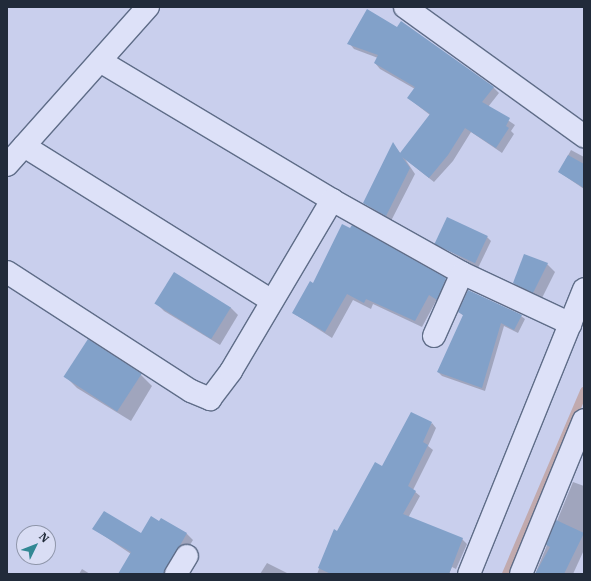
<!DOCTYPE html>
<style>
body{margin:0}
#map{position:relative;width:591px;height:581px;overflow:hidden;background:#c9cfed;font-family:"IBM Plex Serif",serif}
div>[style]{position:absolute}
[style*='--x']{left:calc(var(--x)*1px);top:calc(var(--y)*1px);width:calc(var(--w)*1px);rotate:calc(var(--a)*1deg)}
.shadow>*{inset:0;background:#0003}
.stream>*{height:8px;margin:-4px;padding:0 4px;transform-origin:4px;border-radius:4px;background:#c1aaae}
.building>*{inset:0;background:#82a1c9;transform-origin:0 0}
.roads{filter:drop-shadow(1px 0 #5f6d88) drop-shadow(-1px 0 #5f6d88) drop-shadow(0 1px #5f6d88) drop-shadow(0 -1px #5f6d88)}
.minor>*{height:22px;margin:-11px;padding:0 11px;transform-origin:11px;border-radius:11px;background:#dde1f8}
span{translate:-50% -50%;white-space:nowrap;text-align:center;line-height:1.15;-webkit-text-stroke:3px #d9ddf4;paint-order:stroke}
.frame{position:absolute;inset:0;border:8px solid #212b3a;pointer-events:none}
.north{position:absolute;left:16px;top:525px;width:40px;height:40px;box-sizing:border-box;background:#d9ddf4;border:1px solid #8f96aa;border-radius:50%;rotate:47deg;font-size:11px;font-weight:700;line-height:16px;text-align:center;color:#212b3a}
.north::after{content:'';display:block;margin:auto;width:14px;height:18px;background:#328894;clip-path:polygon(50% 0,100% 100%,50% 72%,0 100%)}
</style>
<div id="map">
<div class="shadow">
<i style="clip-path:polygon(349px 43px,493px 87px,499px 93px,488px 107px,515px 125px,511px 131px,514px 134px,502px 153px,471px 132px,453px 161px,434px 182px,405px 159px,415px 174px,391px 221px,364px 203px,393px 144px,401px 154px,430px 115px,408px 98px,415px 89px,380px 69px,375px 63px,378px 58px,354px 49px)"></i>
<i style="clip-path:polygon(571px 150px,584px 157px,584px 189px,559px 172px)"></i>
<i style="clip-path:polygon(487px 237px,491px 241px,478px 268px,436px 243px)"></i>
<i style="clip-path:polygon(525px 255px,547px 264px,555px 272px,541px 300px,522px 290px,514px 283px)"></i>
<i style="clip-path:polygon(445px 279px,452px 286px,443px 305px,436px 301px,422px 327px,373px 304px,371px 309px,353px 300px,332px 338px,293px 313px,313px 284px)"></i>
<i style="clip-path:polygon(157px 304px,230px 307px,238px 315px,220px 345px,164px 311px)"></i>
<i style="clip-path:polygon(459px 312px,521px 316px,525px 319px,518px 333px,504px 326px,485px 391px,442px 376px,438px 372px,464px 316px)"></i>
<i style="clip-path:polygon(141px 375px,152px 386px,131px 421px,77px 388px,66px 377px)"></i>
<i style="clip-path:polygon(432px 423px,436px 428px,428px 446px,433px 450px,413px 490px,420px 496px,408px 518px,462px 539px,467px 544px,456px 569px,452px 567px,449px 574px,317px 574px,334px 531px,338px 532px,382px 467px)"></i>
<i style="clip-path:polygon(573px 482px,584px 486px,584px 550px,573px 574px,538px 574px,536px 572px)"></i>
<i style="clip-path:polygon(160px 523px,187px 534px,193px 540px,172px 574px,119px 574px,131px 554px,94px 529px,141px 535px)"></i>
<i style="clip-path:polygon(267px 563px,289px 574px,260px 574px)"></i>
<i style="clip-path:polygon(82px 569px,90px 574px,79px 574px)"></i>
</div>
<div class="stream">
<i style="--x:506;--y:574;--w:199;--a:-66.9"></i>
</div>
<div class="building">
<i style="clip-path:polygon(367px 9px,397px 27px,401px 21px,494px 87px,482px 102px,510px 118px,506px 126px,509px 128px,496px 148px,465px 128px,448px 155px,429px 178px,402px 157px,410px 168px,386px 216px,363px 203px,393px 142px,400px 153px,430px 114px,407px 98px,415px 87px,374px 63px,378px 55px,347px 44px)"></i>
<i style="clip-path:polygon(568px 155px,584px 164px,584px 188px,558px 172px)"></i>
<i style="left:447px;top:217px;width:45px;height:30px;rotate:25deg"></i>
<i style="clip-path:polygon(342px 224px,350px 228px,352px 225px,446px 278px,437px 300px,429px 295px,415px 321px,366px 299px,364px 303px,347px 294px,325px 332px,292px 313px,310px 281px,313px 283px)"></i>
<i style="clip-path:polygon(524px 254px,548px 263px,533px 293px,513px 283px)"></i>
<i style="left:174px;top:272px;width:67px;height:37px;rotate:32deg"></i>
<i style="clip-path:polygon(468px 290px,522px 315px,514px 330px,501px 323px,482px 388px,437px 372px,463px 315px,458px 312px)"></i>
<i style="left:88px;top:339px;width:64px;height:45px;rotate:33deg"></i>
<i style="clip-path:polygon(411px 412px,432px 422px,423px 442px,428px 445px,408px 486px,416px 491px,403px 514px,463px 538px,449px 574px,331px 574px,318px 568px,334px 529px,337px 531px,375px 462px,382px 466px)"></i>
<i style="clip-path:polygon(104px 511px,141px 533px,151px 516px,159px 521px,161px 518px,187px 533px,164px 574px,118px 574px,131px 552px,92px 529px)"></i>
<i style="clip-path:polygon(556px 520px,584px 533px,564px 574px,535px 574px,550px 547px,546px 545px)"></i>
</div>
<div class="roads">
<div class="minor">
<i style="--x:405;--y:7;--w:221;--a:35.8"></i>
<i style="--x:100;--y:61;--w:270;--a:30.9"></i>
<i style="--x:332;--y:200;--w:149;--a:29.3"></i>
<i style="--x:462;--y:273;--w:120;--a:25.1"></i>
<i style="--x:24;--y:146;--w:292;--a:32"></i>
<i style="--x:7;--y:165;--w:212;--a:-48.3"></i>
<i style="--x:7;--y:272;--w:219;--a:32.9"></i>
<i style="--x:191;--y:391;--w:21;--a:23"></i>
<i style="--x:210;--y:399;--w:35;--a:-53"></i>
<i style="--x:231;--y:371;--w:199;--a:-59.4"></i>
<i style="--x:434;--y:336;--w:69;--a:-66"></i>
<i style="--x:176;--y:574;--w:21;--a:-59"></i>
<i style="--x:469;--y:574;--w:307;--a:-68"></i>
<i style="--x:521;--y:574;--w:166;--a:-67.8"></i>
</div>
</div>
<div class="frame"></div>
<div class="north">N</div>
</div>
